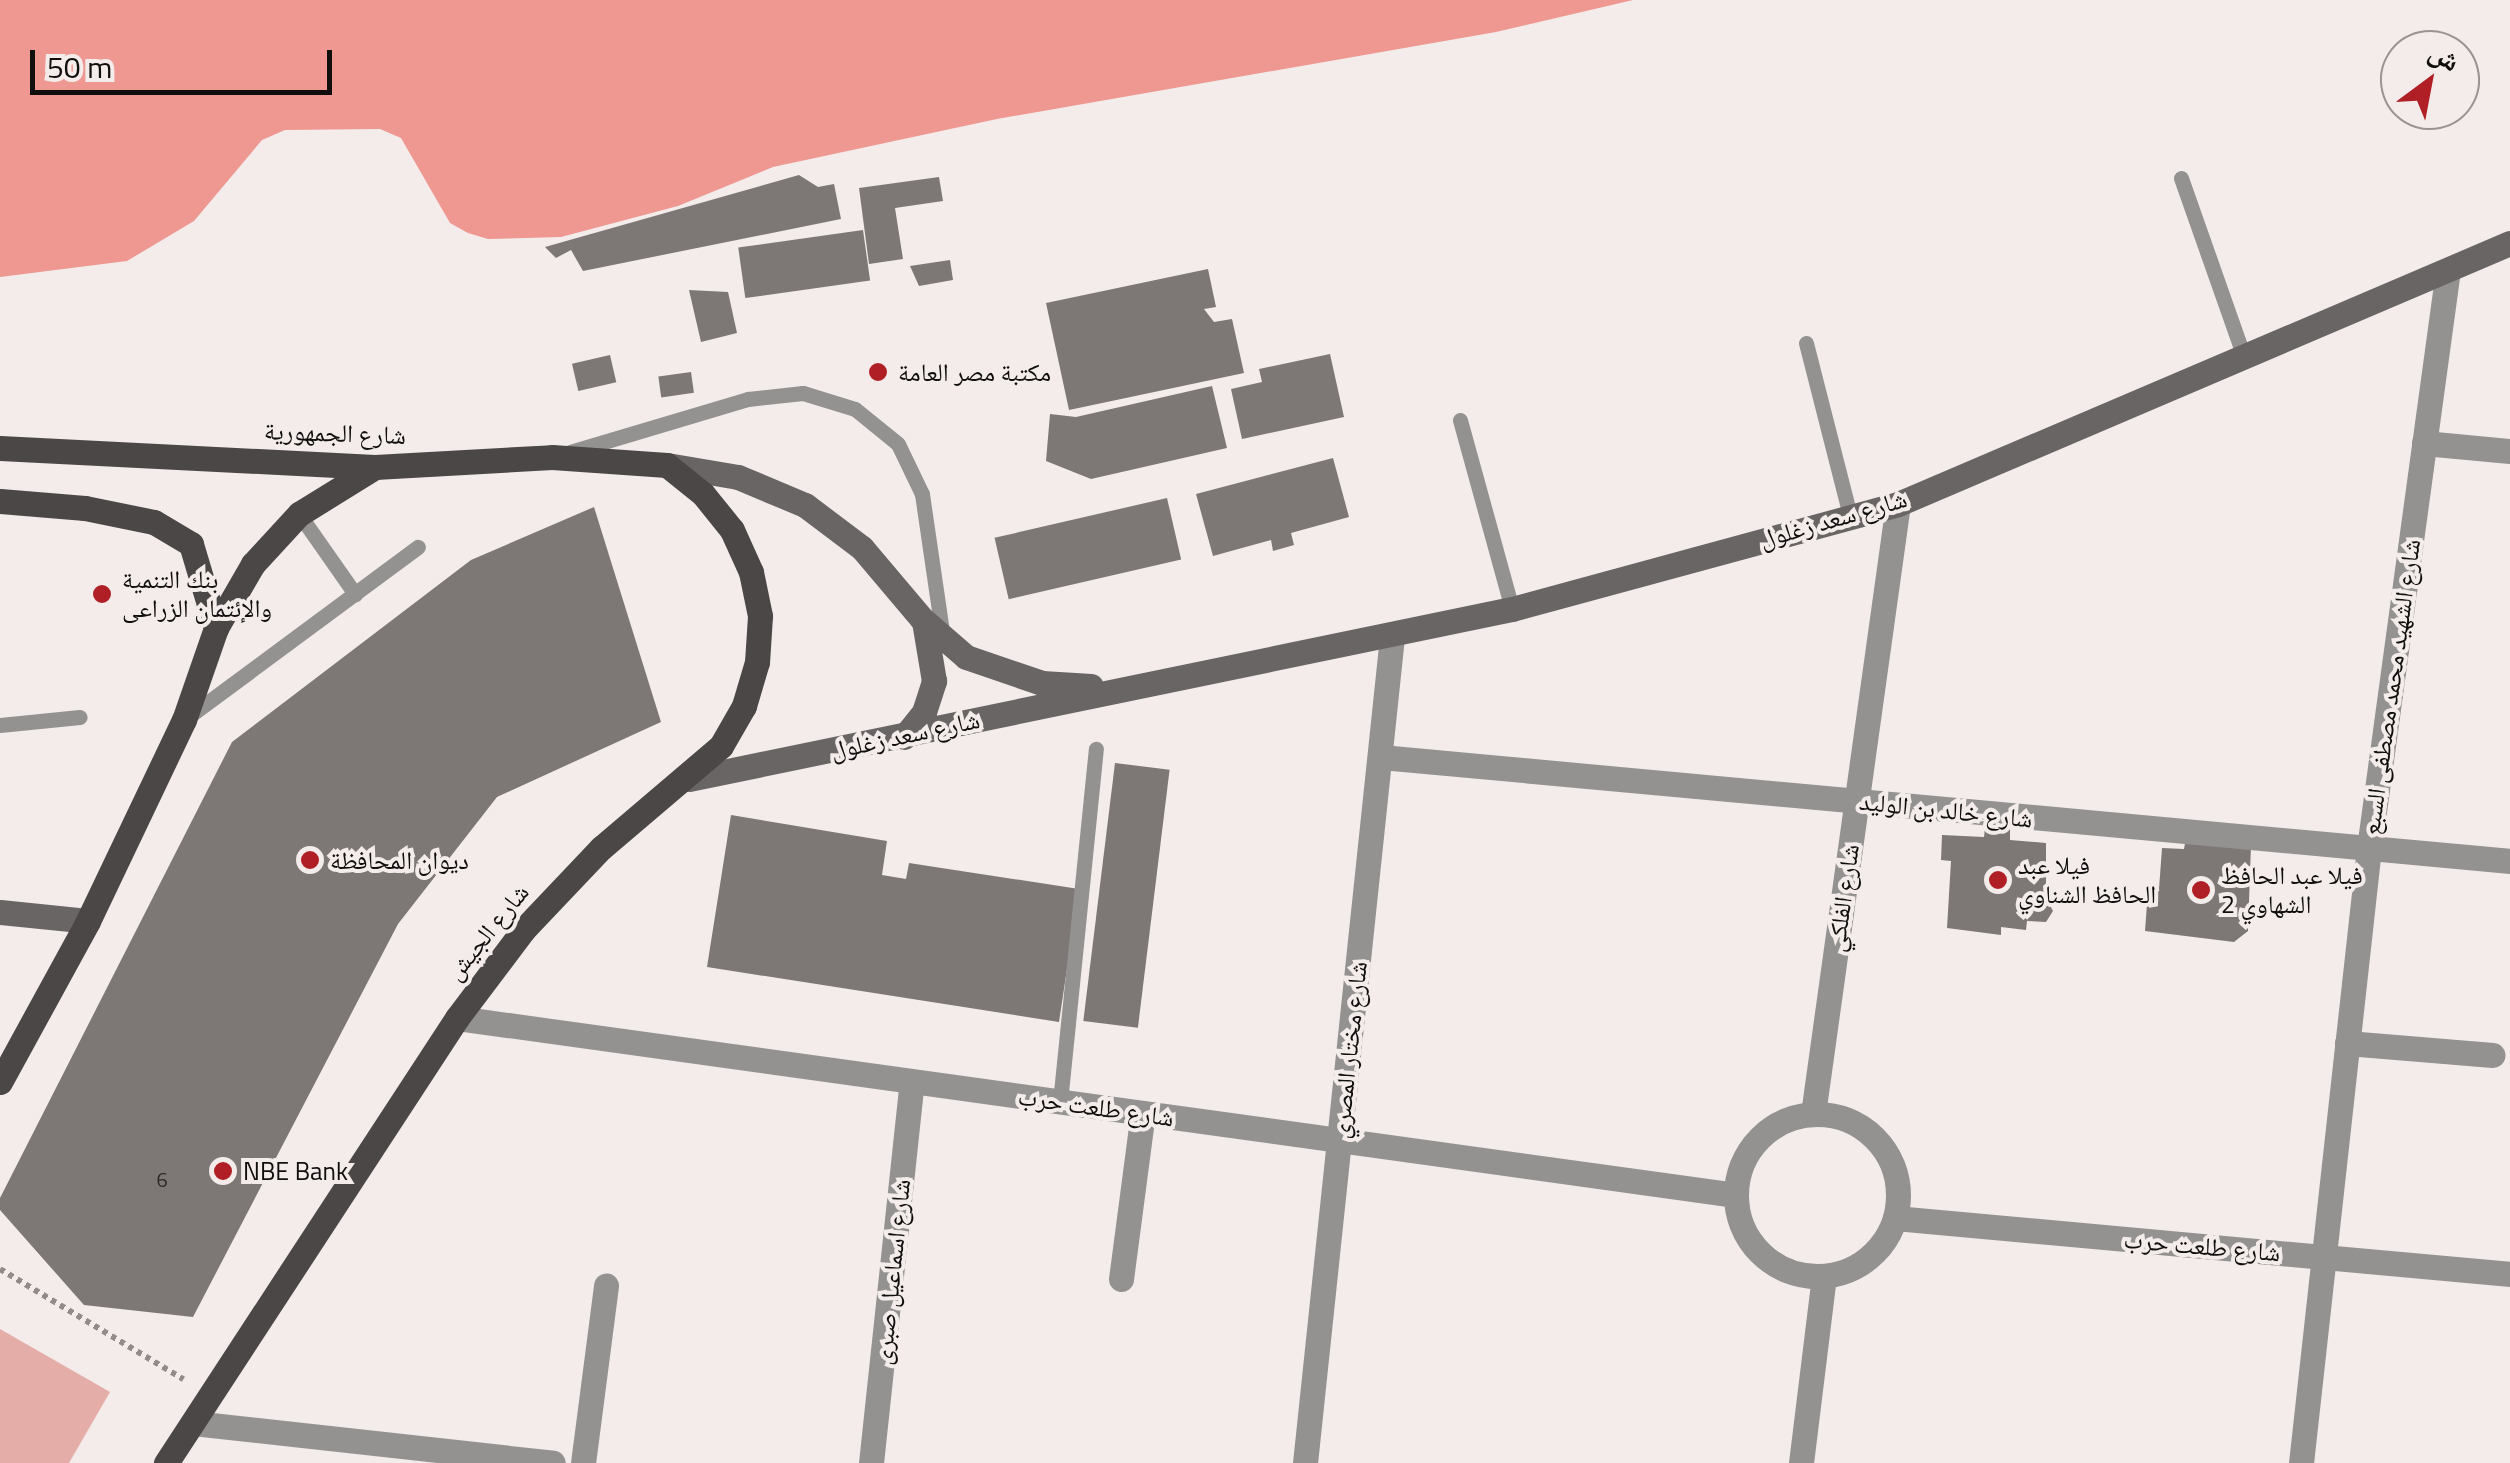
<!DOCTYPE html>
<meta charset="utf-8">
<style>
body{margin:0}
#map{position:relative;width:2510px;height:1463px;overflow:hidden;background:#f3eceb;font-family:"Titillium Web","Noto Naskh Arabic",sans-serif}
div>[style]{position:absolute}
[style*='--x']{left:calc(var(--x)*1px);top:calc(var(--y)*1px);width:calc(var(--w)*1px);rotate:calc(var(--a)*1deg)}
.green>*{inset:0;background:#e5ada8}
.water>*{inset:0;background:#ee9891}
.building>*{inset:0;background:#7d7776;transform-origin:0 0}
.path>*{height:6px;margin-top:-3px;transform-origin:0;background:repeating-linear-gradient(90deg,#918b8b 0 5px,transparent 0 10px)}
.service>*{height:15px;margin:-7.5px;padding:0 7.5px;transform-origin:7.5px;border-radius:7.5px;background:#949191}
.minor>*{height:25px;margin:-12.5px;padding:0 12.5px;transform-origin:12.5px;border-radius:12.5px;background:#949191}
.minor>.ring{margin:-12.5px;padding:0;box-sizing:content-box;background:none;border:25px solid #949191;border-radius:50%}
.secondary>*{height:25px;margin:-12.5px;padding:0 12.5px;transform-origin:12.5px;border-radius:12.5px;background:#6a6565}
.primary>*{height:25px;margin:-12.5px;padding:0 12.5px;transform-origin:12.5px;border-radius:12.5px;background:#4c4747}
.dots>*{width:28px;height:28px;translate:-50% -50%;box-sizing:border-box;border:5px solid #f3eceb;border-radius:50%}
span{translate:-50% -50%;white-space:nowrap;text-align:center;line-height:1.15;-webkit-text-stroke:8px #f3eceb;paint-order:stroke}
.number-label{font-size:20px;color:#2c2828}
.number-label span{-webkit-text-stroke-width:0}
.poi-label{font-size:25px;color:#110e0e}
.left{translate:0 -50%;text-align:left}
.street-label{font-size:25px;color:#110e0e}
.north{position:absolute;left:2380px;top:30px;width:100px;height:100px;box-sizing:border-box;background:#f3eceb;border:2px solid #999393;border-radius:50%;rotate:32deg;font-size:28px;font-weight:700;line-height:40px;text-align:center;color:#110e0e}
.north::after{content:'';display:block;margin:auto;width:35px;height:45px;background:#b11f26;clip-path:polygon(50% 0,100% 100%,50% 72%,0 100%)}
.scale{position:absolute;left:30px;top:50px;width:302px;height:45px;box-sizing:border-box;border:5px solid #110e0e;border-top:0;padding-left:12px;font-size:30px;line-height:35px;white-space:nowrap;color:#110e0e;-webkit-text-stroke:8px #f3eceb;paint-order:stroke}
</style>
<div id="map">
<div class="green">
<i style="clip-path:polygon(0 1329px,110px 1392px,69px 1463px,0 1463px)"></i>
</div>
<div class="water">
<i style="clip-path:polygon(0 0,1633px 0,1496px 32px,997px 119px,773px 167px,678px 206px,561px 237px,488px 239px,468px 233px,450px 223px,401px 138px,380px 129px,285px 130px,262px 140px,194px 221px,127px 261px,0 277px)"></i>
</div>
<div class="building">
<i style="clip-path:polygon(799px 175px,818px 187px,834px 184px,841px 219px,583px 271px,571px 250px,556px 258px,545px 247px)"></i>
<i style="clip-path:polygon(939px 177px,943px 201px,895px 208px,903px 259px,869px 264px,859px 188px)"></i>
<i style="left:863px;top:230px;width:51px;height:126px;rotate:82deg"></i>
<i style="clip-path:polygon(950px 260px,953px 280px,919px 286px,910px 266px)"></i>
<i style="clip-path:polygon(1208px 269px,1216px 307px,1204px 309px,1214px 322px,1232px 319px,1244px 373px,1069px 410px,1046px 303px)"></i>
<i style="clip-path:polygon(689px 290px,728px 292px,737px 333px,701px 342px)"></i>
<i style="clip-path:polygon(1330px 354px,1344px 417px,1242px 439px,1231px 389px,1262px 382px,1259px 369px)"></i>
<i style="left:610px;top:355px;width:28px;height:39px;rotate:77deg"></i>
<i style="left:691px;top:372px;width:21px;height:33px;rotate:82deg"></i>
<i style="clip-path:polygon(1212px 386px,1227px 448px,1091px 479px,1046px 461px,1050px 414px,1076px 417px)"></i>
<i style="clip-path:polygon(1333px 458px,1349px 517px,1291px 533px,1294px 545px,1273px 551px,1271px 540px,1213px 556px,1196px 494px)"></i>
<i style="left:1167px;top:498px;width:63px;height:177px;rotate:77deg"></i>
<i style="clip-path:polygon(594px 507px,661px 722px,497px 797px,398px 924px,193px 1317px,84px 1305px,0 1210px,0 1198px,232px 742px,471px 560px)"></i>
<i style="left:1115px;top:763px;width:55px;height:260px;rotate:7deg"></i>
<i style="clip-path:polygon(731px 815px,887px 841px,882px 875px,906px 879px,909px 863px,1079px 889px,1059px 1022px,707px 967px)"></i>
<i style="clip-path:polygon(1985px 828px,2010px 829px,2010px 840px,2046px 843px,2046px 898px,2053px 911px,2046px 922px,2027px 921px,2026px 930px,2001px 927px,2001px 935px,1947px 928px,1951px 861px,1941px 860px,1942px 835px,1984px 837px)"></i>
<i style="clip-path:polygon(2186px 838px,2251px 845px,2248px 931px,2234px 942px,2145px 931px,2148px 890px,2159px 889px,2162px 848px,2184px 849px)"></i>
</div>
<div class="path">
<i style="--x:0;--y:1269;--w:214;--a:31"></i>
</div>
<div class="service">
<i style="--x:2181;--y:178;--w:190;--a:70.6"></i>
<i style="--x:1806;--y:343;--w:179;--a:75.7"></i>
<i style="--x:1460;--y:420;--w:196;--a:74.6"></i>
<i style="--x:570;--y:452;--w:186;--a:-16.6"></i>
<i style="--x:748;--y:399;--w:55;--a:-6.2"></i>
<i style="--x:803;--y:393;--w:54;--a:17.1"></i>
<i style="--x:855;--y:409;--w:55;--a:39.1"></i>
<i style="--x:898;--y:444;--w:55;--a:64.4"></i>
<i style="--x:922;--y:494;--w:146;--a:81.7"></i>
<i style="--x:299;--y:514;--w:98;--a:55"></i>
<i style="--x:188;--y:717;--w:286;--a:-36.5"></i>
<i style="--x:0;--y:725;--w:80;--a:-5.7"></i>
<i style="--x:1060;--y:1102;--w:355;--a:-84.2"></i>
</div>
<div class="minor">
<i style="--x:2424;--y:443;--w:86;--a:5.3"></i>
<i style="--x:1381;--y:757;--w:1134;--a:5.26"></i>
<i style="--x:457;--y:1018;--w:1291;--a:7.88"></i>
<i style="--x:2347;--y:1043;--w:146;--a:4.7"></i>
<i style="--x:1813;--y:1114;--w:616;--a:-82.07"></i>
<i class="ring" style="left:1736px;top:1114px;width:137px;height:137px"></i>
<i style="--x:1895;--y:1218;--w:618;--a:5.2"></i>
<i style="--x:1121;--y:1279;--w:167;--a:-82.5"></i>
<i style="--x:193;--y:1423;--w:362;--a:6.3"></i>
<i style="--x:583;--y:1463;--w:179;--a:-82.6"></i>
<i style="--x:871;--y:1463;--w:383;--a:-83.9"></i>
<i style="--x:1305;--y:1463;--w:831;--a:-83.99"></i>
<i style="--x:1801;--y:1463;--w:188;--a:-83"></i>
<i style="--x:2301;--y:1463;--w:619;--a:-83.69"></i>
<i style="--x:2369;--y:848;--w:583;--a:-82.22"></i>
</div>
<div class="secondary">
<i style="--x:667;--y:465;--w:72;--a:9.6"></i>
<i style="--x:738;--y:477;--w:73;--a:22.7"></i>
<i style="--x:805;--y:505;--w:71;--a:37"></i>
<i style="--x:862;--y:548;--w:93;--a:49.8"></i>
<i style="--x:922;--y:619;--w:58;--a:40.8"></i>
<i style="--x:966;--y:657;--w:80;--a:18.9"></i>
<i style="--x:1042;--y:683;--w:49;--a:3.5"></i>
<i style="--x:904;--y:737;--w:32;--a:-51"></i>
<i style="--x:924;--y:712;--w:33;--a:-72"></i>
<i style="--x:934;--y:681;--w:55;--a:-99.5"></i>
<i style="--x:689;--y:779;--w:840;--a:-11.67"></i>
<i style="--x:1512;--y:609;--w:400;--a:-15.2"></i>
<i style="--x:1898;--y:504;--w:665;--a:-23.1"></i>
<i style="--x:0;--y:912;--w:88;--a:5.8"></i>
</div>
<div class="primary">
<i style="--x:0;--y:448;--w:375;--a:2.9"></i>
<i style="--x:375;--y:467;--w:177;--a:-3.2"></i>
<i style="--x:552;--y:457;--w:115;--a:4"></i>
<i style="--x:667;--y:465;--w:46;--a:38.9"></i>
<i style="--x:703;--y:494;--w:46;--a:51.1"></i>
<i style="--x:732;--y:530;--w:46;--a:65.7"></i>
<i style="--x:751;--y:572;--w:45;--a:78.4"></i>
<i style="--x:760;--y:616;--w:46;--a:93.7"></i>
<i style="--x:757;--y:662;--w:46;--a:106.5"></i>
<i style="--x:744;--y:706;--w:46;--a:119.9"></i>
<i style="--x:721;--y:746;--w:157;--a:139.6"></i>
<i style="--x:601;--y:848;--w:112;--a:133.5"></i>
<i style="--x:524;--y:929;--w:111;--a:127"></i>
<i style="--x:457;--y:1018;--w:532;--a:123.18"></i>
<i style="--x:0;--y:501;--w:85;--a:4.7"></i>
<i style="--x:85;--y:508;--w:70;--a:11.5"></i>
<i style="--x:154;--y:522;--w:43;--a:30.7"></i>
<i style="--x:191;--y:544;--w:88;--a:73.4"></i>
<i style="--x:0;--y:1082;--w:183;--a:-61.3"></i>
<i style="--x:88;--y:921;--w:223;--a:-64.5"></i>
<i style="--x:184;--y:720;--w:97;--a:-70.8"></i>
<i style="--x:216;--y:628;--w:74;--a:-60"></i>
<i style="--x:253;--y:564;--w:68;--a:-47.4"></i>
<i style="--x:299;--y:514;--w:89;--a:-31.7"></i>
</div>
<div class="dots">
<i style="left:878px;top:372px;background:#b11f26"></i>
<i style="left:102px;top:594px;background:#b11f26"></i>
<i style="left:310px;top:860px;background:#b11f26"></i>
<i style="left:1998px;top:880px;background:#b11f26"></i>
<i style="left:2201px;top:890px;background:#b11f26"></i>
<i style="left:223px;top:1171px;background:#b11f26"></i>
</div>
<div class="number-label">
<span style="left:162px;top:1179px">6</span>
</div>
<div class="poi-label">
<span class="left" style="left:898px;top:372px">مكتبة مصر العامة</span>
<span class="left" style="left:122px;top:594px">بنك التنمية<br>والإئتمان الزراعى</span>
<span class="left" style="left:330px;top:860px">ديوان المحافظة</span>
<span class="left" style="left:2018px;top:880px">فيلا عبد<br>الحافظ الشناوي</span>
<span class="left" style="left:2221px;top:890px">فيلا عبد الحافظ<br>الشهاوي 2</span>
<span class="left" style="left:243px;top:1171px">NBE Bank</span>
</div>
<div class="street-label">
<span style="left:335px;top:433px;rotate:2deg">شارع الجمهورية</span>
<span style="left:1833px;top:519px;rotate:-16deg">شارع سعد زغلول</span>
<span style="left:2391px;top:687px;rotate:-82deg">شارع الشهيد محمد مصطفى السبع</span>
<span style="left:905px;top:735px;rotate:-12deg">شارع سعد زغلول</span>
<span style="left:1946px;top:810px;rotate:6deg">شارع خالد بن الوليد</span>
<span style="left:1843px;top:898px;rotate:-82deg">شارع الفلكي</span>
<span style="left:487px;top:932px;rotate:-51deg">شارع الجيش</span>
<span style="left:1349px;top:1050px;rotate:-84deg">شارع مختار المصري</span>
<span style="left:1096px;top:1107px;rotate:8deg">شارع طلعت حرب</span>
<span style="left:2202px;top:1246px;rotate:5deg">شارع طلعت حرب</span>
<span style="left:892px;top:1272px;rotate:-84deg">شارع اسماعيل صبرى</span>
</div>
<div class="north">ش</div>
<div class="scale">50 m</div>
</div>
